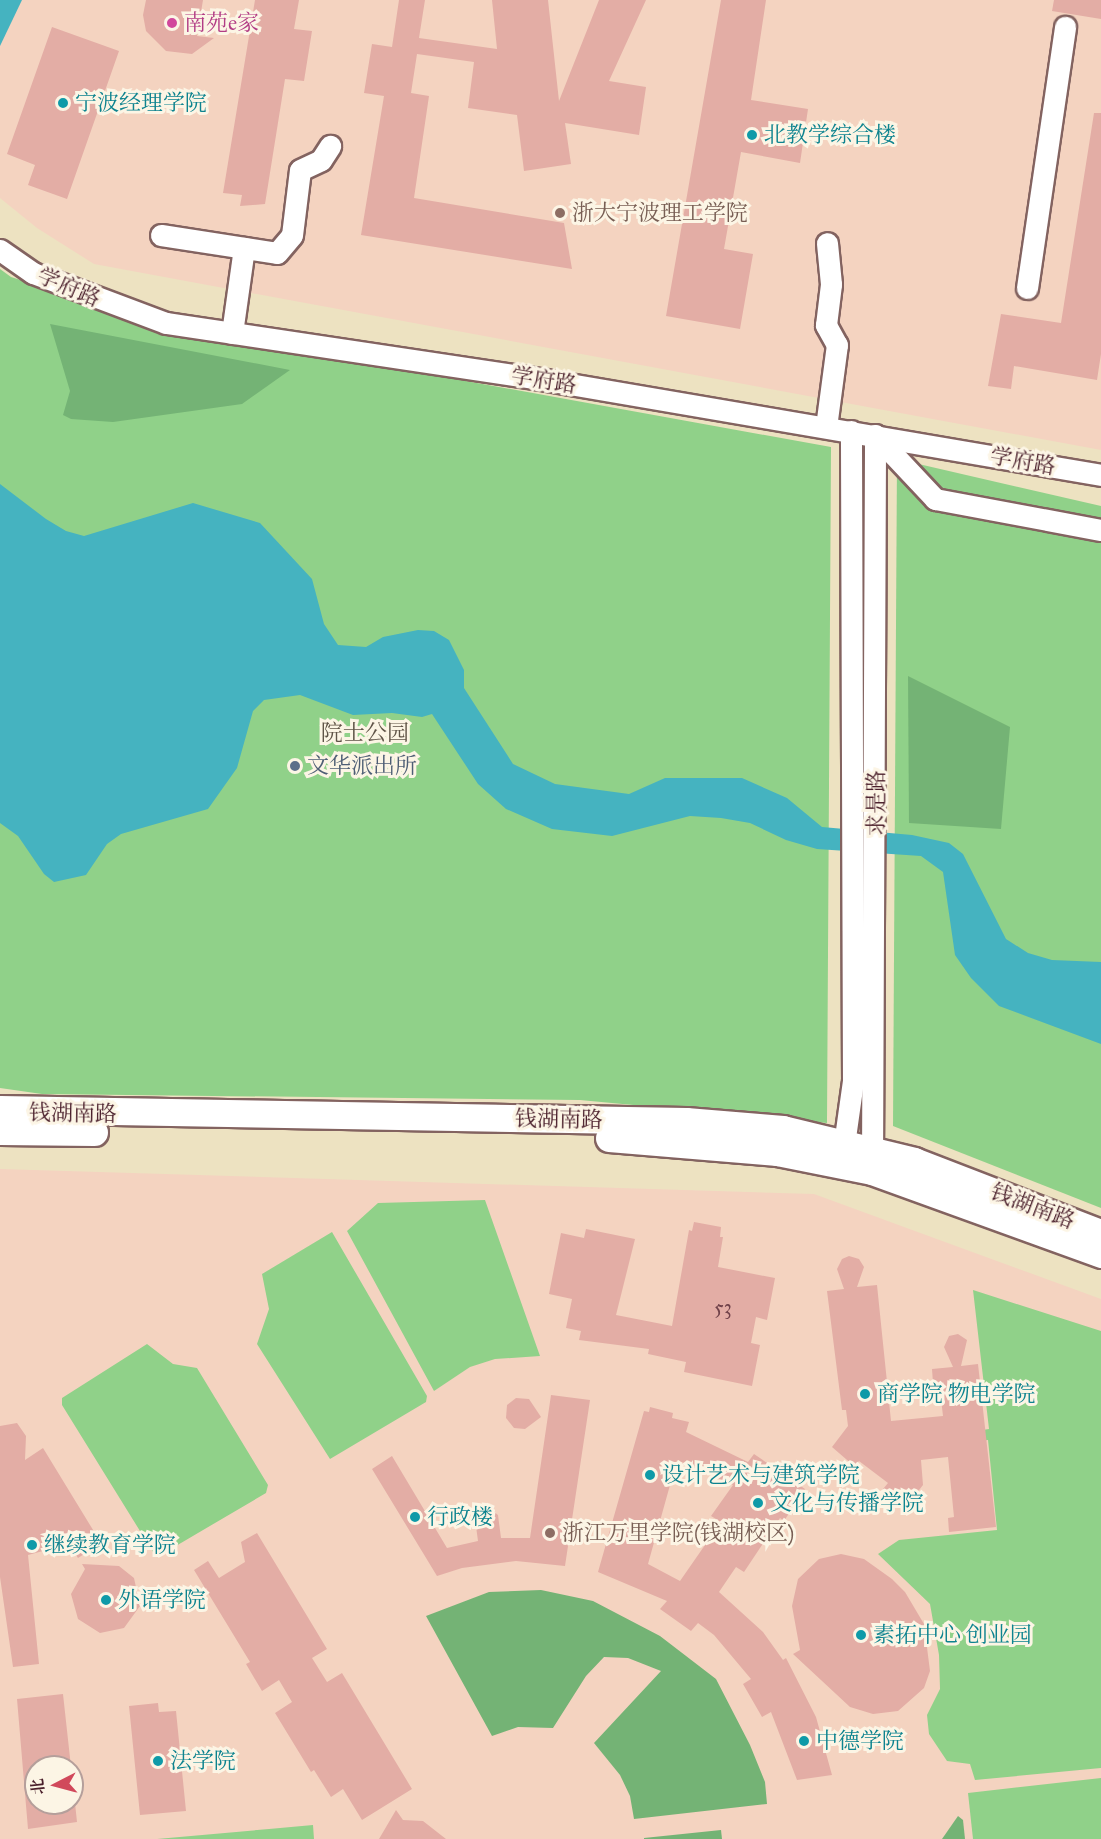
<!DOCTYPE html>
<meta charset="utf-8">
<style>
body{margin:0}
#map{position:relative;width:1101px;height:1839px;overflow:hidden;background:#ede2c1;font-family:"IM FELL Great Primer","Noto Serif SC",serif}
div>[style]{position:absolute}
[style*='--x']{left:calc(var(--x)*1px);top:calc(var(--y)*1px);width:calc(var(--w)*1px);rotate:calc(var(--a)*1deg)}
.built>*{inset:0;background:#f4d3c0}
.green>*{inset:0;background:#90d189}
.forest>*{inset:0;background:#74b375}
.water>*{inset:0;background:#45b3c0}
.building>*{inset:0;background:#e3ada5}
.roads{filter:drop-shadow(2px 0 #836360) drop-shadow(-2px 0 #836360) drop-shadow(0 2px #836360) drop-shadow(0 -2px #836360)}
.minor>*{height:21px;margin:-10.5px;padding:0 10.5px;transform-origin:10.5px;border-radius:10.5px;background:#fff}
.major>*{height:27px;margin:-13.5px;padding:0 13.5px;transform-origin:13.5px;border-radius:13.5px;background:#fff}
.dots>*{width:16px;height:16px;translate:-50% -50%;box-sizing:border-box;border:3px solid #fcf5e5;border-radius:50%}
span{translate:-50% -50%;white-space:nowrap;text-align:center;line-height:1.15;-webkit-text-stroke:6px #fcf5e5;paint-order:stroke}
.number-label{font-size:20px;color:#70424a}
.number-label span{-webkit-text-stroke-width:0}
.hotel-label{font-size:22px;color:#b23c85}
.left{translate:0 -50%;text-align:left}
.culture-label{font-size:22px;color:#0d838f}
.education-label{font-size:22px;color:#785e54}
.street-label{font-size:22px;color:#4a1f2b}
.park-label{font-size:22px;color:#5f5447}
.service-label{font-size:22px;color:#4e5e75}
.north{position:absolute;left:24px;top:1755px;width:60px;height:60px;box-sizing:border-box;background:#fcf5e5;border:2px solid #b59f9b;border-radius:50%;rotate:264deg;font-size:16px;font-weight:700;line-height:24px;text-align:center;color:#4a1f2b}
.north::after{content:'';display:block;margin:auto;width:21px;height:27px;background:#d1495b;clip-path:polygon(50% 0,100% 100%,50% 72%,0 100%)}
</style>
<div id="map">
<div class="built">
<i style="clip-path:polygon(0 0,1101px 0,1101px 450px,94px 264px,37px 228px,0 198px)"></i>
<i style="clip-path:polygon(evenodd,0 1169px,814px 1194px,1101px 1299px,1101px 1839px,0 1839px,0 1169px,36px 1767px,72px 1767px,72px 1803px,36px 1803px,36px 1767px)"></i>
</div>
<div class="green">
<i style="clip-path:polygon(0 269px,11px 277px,173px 328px,831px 447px,827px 1123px,580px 1100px,42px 1094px,0 1088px)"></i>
<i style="clip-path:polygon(897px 459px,1101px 506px,1101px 1208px,893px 1126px)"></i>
<i style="clip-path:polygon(485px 1200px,540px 1356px,495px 1359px,470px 1367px,434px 1391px,347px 1231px,378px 1203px)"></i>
<i style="clip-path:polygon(332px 1232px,427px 1396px,426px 1402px,330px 1459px,257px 1344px,269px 1309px,262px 1274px)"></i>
<i style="clip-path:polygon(973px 1290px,1101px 1331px,1101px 1768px,975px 1780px,970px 1764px,947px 1761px,929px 1734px,927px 1715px,940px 1689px,939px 1655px,930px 1604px,878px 1554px,899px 1540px,997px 1530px,988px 1440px,977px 1441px,976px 1431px,989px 1429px)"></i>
<i style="clip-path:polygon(147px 1344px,173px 1364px,197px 1368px,268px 1485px,266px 1493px,164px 1553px,153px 1552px,62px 1405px,62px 1398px)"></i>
<i style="clip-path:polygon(1101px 1778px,1101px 1839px,973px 1839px,968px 1793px)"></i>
<i style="clip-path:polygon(313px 1825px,314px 1839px,157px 1839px,269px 1829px)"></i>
</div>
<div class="forest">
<i style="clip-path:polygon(50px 324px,290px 370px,242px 404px,113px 422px,71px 419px,63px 415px,70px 391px)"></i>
<i style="clip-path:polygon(908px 676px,1010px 727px,1001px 829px,909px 823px)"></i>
<i style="clip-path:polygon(541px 1590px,593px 1601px,660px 1636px,716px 1679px,750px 1745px,765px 1782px,767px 1804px,634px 1819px,630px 1796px,620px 1775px,594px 1743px,661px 1671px,628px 1658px,604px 1657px,586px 1676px,553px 1728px,518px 1727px,492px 1736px,426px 1616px,489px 1592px)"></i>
<i style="clip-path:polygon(958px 1816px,963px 1820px,965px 1839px,942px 1839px)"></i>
<i style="clip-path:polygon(721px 1830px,722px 1839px,644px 1839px,644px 1838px)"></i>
</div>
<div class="water">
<i style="clip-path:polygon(0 0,22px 0,0 46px)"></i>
<i style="clip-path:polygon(0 484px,46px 519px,66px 531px,84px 536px,193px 503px,260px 523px,312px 579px,324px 624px,338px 645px,366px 647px,383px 637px,418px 630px,434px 631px,449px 640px,464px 670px,464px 688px,513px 764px,555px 784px,629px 794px,665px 778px,742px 778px,787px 798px,822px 827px,912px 835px,949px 843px,963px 854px,1006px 939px,1028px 953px,1052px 960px,1101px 962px,1101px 1044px,999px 1006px,971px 978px,955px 955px,943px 872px,921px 856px,817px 849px,786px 840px,750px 823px,721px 818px,690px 816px,612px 836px,552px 829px,506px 809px,478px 784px,432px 714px,422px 717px,392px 713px,353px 715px,300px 695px,264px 700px,253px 711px,237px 768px,208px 809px,121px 834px,107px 844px,86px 875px,54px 882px,44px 874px,18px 836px,0 823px)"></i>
</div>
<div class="building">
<i style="clip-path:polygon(146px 0,203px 0,197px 36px,214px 38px,192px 54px,166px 51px,146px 31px,143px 15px)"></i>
<i style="clip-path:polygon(255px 0,299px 0,294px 29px,312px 31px,304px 81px,285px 79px,265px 204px,240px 206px,242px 195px,223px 193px)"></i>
<i style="clip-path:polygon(399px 0,425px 0,419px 38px,497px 49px,492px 0,548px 0,559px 101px,599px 0,646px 0,609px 81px,646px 87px,639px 135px,565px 123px,571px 164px,524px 171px,517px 115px,468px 108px,474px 62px,417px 54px,411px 93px,429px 96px,414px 198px,564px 223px,572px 269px,361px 235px,384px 96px,364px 93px,372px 44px,392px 47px)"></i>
<i style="clip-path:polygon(721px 0,766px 0,751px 100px,808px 109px,800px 163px,741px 152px,724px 249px,753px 254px,740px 329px,666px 316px)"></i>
<i style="clip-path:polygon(1054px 0,1101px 0,1101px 19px,1052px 11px)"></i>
<i style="clip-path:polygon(52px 27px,119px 51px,67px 199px,28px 185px,35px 165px,7px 154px)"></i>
<i style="clip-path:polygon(1094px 113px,1101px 113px,1101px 354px,1097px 380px,1014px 366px,1011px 389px,988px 386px,1001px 314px,1061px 323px)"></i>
<i style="clip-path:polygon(694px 1222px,721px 1227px,720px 1237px,723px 1237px,718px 1267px,775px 1278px,767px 1320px,756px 1317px,751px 1343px,760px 1345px,752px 1386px,684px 1372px,686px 1362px,648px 1354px,649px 1349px,579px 1340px,581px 1331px,566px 1328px,572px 1299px,549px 1294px,561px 1233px,584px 1238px,586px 1229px,635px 1239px,616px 1315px,672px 1326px,689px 1230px,692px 1231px)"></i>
<i style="clip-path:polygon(849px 1256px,859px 1259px,864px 1267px,857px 1287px,877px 1285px,891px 1421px,943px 1416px,939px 1382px,933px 1383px,932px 1369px,953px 1367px,944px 1347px,949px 1336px,958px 1334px,967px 1340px,961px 1366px,978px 1364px,996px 1527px,949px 1532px,948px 1518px,954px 1517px,948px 1457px,921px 1460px,923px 1485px,905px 1508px,883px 1489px,888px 1483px,859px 1461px,854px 1466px,832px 1447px,848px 1426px,846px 1410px,842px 1410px,827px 1291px,844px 1289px,837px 1269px,842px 1259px)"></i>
<i style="clip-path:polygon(551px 1395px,590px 1400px,565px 1566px,516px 1561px,462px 1568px,437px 1576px,372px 1469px,392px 1456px,447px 1548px,478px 1541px,475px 1519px,480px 1511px,492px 1510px,498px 1515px,501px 1538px,530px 1538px)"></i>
<i style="clip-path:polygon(516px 1398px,529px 1399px,541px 1417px,525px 1429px,514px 1428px,506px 1418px,507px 1405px)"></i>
<i style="clip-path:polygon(evenodd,650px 1407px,673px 1413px,672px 1418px,689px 1422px,686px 1432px,748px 1462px,754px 1454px,805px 1489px,784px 1521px,780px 1518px,744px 1572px,736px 1567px,719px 1592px,763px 1632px,783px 1660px,786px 1658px,816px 1717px,832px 1775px,797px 1780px,771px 1712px,762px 1717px,743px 1684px,751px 1679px,714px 1635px,698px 1623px,691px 1631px,660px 1609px,667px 1601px,598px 1572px,644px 1411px,649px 1412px,650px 1407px,677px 1460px,733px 1485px,711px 1516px,721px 1522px,680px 1581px,648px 1564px,677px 1460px)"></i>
<i style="clip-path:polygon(17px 1423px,26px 1436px,25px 1460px,43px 1448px,101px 1543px,78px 1558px,69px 1544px,28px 1555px,39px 1664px,13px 1667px,0 1577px,0 1426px)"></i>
<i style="clip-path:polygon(257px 1533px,327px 1649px,312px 1658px,327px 1682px,342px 1673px,412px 1789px,362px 1820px,343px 1789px,331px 1797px,314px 1770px,311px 1772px,275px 1713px,292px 1702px,279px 1680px,262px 1691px,246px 1664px,250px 1662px,194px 1570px,208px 1561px,219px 1578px,245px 1562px,241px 1542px)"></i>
<i style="clip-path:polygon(841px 1554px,864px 1559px,892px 1579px,905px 1592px,924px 1624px,930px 1671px,924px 1688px,898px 1711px,873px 1714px,850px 1707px,793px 1654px,800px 1650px,792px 1606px,798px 1579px,819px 1559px)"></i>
<i style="clip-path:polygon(82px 1564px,119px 1566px,134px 1578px,140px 1606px,124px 1628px,100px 1633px,78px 1619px,71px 1594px,85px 1569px)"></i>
<i style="clip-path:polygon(63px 1694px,71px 1767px,36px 1767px,36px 1803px,75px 1803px,77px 1822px,28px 1829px,17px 1699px)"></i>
<i style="clip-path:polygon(158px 1703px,159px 1712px,176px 1711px,186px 1811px,140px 1815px,129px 1706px)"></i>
<i style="clip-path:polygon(396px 1810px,403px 1820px,423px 1821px,446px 1839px,379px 1839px)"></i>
</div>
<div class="roads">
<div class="minor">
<i style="--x:161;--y:235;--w:117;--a:8.8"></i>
<i style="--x:277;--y:253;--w:23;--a:-50"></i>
<i style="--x:292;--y:235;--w:65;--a:-83"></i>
<i style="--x:300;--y:170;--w:23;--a:-25"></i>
<i style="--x:321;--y:160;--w:17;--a:-57"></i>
<i style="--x:0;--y:250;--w:40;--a:34.9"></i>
<i style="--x:33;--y:273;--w:142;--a:20.6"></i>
<i style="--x:166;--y:323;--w:384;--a:8.5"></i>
<i style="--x:546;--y:380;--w:563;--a:9.71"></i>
<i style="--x:1027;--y:288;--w:264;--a:-81.7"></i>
<i style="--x:232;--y:333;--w:86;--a:-82"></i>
<i style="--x:826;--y:427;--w:83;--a:-82.4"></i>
<i style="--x:837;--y:345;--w:23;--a:-119"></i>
<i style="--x:826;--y:325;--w:41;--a:-83"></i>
<i style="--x:831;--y:284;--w:41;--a:-95.6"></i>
<i style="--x:875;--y:435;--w:88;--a:46.8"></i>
<i style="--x:935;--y:499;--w:169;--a:10.6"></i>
<i style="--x:842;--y:1159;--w:79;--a:-82"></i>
<i style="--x:853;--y:1081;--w:650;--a:-90.18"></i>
<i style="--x:872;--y:1166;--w:731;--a:-89.76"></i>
</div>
<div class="major">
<i style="--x:0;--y:1109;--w:686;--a:1"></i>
<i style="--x:686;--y:1121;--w:97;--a:4.7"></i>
<i style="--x:783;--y:1129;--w:135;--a:13.7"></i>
<i style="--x:914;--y:1161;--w:200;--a:21.1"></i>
<i style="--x:0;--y:1131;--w:94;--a:0.6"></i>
<i style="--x:609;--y:1138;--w:169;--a:4.8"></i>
<i style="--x:777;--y:1152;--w:97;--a:11.3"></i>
<i style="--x:872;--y:1171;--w:244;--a:19.9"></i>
</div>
</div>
<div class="dots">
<i style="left:172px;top:23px;background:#d1479c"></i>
<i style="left:63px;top:103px;background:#0f9aa8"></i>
<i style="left:752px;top:135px;background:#0f9aa8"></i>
<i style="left:560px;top:213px;background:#8d6e63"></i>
<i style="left:295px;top:766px;background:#5c6f8a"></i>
<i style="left:865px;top:1394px;background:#0f9aa8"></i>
<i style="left:650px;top:1475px;background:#0f9aa8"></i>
<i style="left:758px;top:1503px;background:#0f9aa8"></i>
<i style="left:415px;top:1517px;background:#0f9aa8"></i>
<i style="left:550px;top:1533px;background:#8d6e63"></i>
<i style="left:32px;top:1545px;background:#0f9aa8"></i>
<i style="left:106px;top:1600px;background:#0f9aa8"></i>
<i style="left:861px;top:1635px;background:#0f9aa8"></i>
<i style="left:804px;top:1741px;background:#0f9aa8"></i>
<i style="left:158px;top:1761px;background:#0f9aa8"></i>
</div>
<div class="number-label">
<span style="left:723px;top:1307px">53</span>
</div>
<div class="hotel-label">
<span class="left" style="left:184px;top:23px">南苑e家</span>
</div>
<div class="culture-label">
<span class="left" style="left:75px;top:103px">宁波经理学院</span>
<span class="left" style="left:764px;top:135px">北教学综合楼</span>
<span class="left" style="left:877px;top:1394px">商学院 物电学院</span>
<span class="left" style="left:662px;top:1475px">设计艺术与建筑学院</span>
<span class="left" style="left:770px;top:1503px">文化与传播学院</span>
<span class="left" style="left:427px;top:1517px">行政楼</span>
<span class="left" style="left:44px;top:1545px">继续教育学院</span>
<span class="left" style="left:118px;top:1600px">外语学院</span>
<span class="left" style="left:873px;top:1635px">素拓中心 创业园</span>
<span class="left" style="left:816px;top:1741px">中德学院</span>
<span class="left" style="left:170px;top:1761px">法学院</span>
</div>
<div class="education-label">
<span class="left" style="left:572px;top:213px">浙大宁波理工学院</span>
<span class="left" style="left:562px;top:1533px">浙江万里学院(钱湖校区)</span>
</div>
<div class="street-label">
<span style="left:69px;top:287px;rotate:23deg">学府路</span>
<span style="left:544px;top:380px;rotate:9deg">学府路</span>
<span style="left:1023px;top:461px;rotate:10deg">学府路</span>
<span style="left:876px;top:803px;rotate:-90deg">求是路</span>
<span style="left:73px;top:1113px;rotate:1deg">钱湖南路</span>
<span style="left:559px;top:1119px;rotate:1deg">钱湖南路</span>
<span style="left:1033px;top:1206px;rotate:21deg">钱湖南路</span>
</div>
<div class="park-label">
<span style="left:365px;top:733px">院士公园</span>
</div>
<div class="service-label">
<span class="left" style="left:307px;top:766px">文华派出所</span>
</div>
<div class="north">北</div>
</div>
